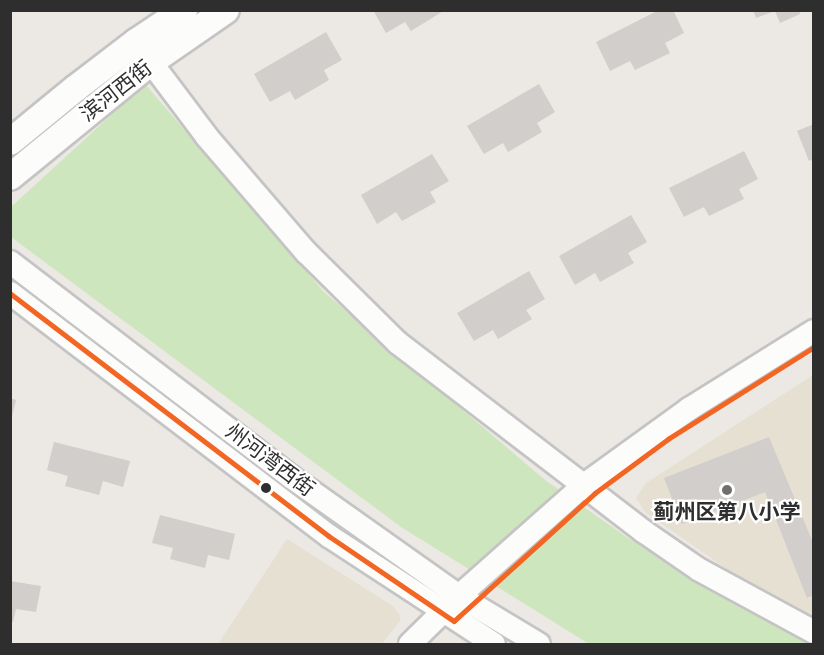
<!DOCTYPE html>
<meta charset="utf-8">
<style>
body{margin:0}
#map{position:relative;width:824px;height:655px;overflow:hidden;background:#ece8e4;font-family:Jost,"Noto Sans SC",sans-serif}
div>[style]{position:absolute}
[style*='--x']{left:calc(var(--x)*1px);top:calc(var(--y)*1px);width:calc(var(--w)*1px);rotate:calc(var(--a)*1deg)}
.education>*{inset:0;background:#e6e0d3}
.green>*{inset:0;background:#cee6be}
.building>*{inset:0;background:#d1cecb}
.roads{filter:drop-shadow(2px 0 #c5c4c5) drop-shadow(-2px 0 #c5c4c5) drop-shadow(0 2px #c5c4c5) drop-shadow(0 -2px #c5c4c5)}
.tertiary>*{height:22px;margin:-11px;padding:0 11px;transform-origin:11px;border-radius:11px;background:#fcfcfb}
.secondary>*{height:26px;margin:-13px;padding:0 13px;transform-origin:13px;border-radius:13px;background:#fcfcfb}
.bus-1>*{height:4.5px;margin:-2.25px;padding:0 2.25px;transform-origin:2.25px;border-radius:2.25px;background:#f26522}
.dots>*{width:16px;height:16px;translate:-50% -50%;box-sizing:border-box;border:3px solid #fff;border-radius:50%}
span{translate:-50% -50%;white-space:nowrap;text-align:center;line-height:1.15;-webkit-text-stroke:4.5px #fff;paint-order:stroke}
.street-label{font-size:21px;color:#2e2e2e}
.poi-label{font-size:21px;color:#2e2e2e;font-weight:700}
.frame{position:absolute;inset:0;border:12px solid #2e2e2e;pointer-events:none}
</style>
<div id="map">
<div class="education">
<i style="clip-path:polygon(813px 375px,813px 616px,731px 572px,645px 512px,636px 498px,646px 483px)"></i>
<i style="clip-path:polygon(287px 539px,393px 606px,400px 615px,400px 621px,382px 644px,218px 644px)"></i>
</div>
<div class="green">
<i style="clip-path:polygon(145px 84px,324px 292px,545px 480px,631px 540px,797px 635px,813px 641px,813px 644px,589px 644px,401px 527px,11px 237px,11px 207px)"></i>
</div>
<div class="building">
<i style="clip-path:polygon(373px 10px,445px 10px,411px 31px,405px 22px,386px 33px)"></i>
<i style="clip-path:polygon(659px 10px,673px 10px,684px 33px,665px 43px,670px 53px,635px 70px,630px 61px,610px 71px,596px 42px)"></i>
<i style="clip-path:polygon(753px 10px,799px 10px,800px 14px,780px 23px,775px 11px,756px 18px)"></i>
<i style="clip-path:polygon(326px 32px,342px 60px,324px 70px,329px 80px,295px 100px,290px 91px,270px 102px,254px 74px)"></i>
<i style="clip-path:polygon(539px 84px,555px 112px,537px 123px,542px 132px,508px 152px,503px 143px,484px 154px,467px 126px)"></i>
<i style="clip-path:polygon(814px 124px,814px 159px,809px 161px,797px 131px)"></i>
<i style="clip-path:polygon(744px 151px,758px 179px,739px 189px,744px 199px,709px 216px,704px 207px,684px 217px,669px 188px)"></i>
<i style="clip-path:polygon(432px 154px,449px 181px,430px 192px,436px 202px,402px 221px,396px 212px,377px 224px,361px 195px)"></i>
<i style="clip-path:polygon(631px 215px,647px 242px,628px 253px,634px 263px,600px 282px,595px 273px,575px 285px,559px 256px)"></i>
<i style="clip-path:polygon(529px 271px,545px 299px,526px 310px,532px 319px,498px 339px,493px 330px,474px 341px,457px 313px)"></i>
<i style="clip-path:polygon(10px 398px,16px 400px,11px 420px,10px 419px)"></i>
<i style="clip-path:polygon(769px 437px,814px 545px,814px 595px,807px 598px,765px 492px,682px 524px,664px 478px)"></i>
<i style="clip-path:polygon(54px 442px,130px 461px,123px 487px,103px 481px,99px 495px,65px 486px,68px 476px,47px 470px)"></i>
<i style="clip-path:polygon(160px 515px,235px 534px,229px 560px,208px 555px,205px 568px,170px 559px,173px 548px,152px 543px)"></i>
<i style="clip-path:polygon(10px 581px,41px 586px,36px 612px,16px 609px,13px 622px,10px 622px)"></i>
</div>
<div class="roads">
<div class="tertiary">
<i style="--x:141;--y:49;--w:110;--a:53.1"></i>
<i style="--x:207;--y:137;--w:152;--a:49.3"></i>
<i style="--x:306;--y:252;--w:129;--a:44.7"></i>
<i style="--x:398;--y:343;--w:309;--a:37.5"></i>
<i style="--x:643;--y:531;--w:67;--a:34.6"></i>
<i style="--x:698;--y:569;--w:132;--a:28.5"></i>
<i style="--x:10;--y:262;--w:354;--a:37.4"></i>
<i style="--x:291;--y:477;--w:206;--a:35.3"></i>
<i style="--x:459;--y:596;--w:93;--a:31"></i>
<i style="--x:10;--y:293;--w:401;--a:37.3"></i>
<i style="--x:329;--y:536;--w:197;--a:33.2"></i>
<i style="--x:410;--y:644;--w:69;--a:-44.4"></i>
<i style="--x:459;--y:596;--w:167;--a:-41.6"></i>
<i style="--x:584;--y:485;--w:130;--a:-35.9"></i>
<i style="--x:689;--y:409;--w:147;--a:-32"></i>
</div>
<div class="secondary">
<i style="--x:10;--y:142;--w:85;--a:-39.3"></i>
<i style="--x:76;--y:88;--w:76;--a:-37.5"></i>
<i style="--x:136;--y:42;--w:58;--a:-33.7"></i>
<i style="--x:10;--y:177;--w:182;--a:-39.2"></i>
<i style="--x:151;--y:62;--w:91;--a:-34.7"></i>
</div>
</div>
<div class="bus-1">
<i style="--x:10;--y:293;--w:401;--a:37.3"></i>
<i style="--x:329;--y:536;--w:151;--a:34.2"></i>
<i style="--x:454;--y:621;--w:190;--a:-42.2"></i>
<i style="--x:595;--y:493;--w:91;--a:-36.5"></i>
<i style="--x:668;--y:439;--w:173;--a:-32.2"></i>
</div>
<div class="dots">
<i style="left:266px;top:488px;background:#2e2e2e"></i>
<i style="left:727px;top:490px;background:#706f6e"></i>
</div>
<div class="street-label">
<span style="left:116px;top:91px;rotate:-38deg">滨河西街</span>
<span style="left:270px;top:460px;rotate:37deg">州河湾西街</span>
</div>
<div class="poi-label">
<span style="left:727px;top:512px">蓟州区第八小学</span>
</div>
<div class="frame"></div>
</div>
